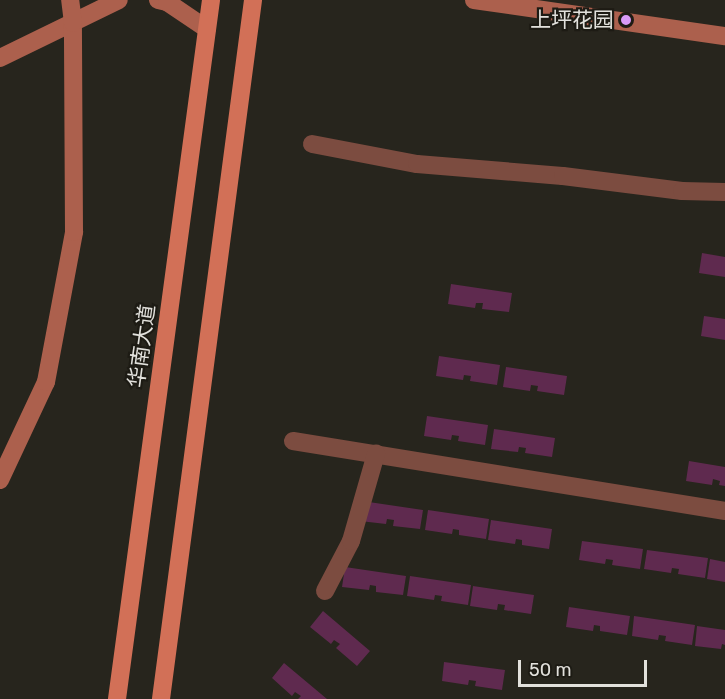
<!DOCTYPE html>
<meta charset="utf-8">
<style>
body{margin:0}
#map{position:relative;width:725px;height:699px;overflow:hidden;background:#27251d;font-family:Rubik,"Noto Sans SC",sans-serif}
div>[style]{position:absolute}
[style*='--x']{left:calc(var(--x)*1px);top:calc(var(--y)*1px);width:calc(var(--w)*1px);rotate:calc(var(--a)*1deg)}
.building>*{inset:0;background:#5f2a4f}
.street>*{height:18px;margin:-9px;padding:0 9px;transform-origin:9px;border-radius:9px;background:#7c4c40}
.secondary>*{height:18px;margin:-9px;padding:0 9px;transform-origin:9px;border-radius:9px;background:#ac604d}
.primary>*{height:18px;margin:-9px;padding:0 9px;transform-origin:9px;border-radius:9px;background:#d27057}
.dots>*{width:16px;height:16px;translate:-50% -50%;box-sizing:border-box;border:3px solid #1d1b14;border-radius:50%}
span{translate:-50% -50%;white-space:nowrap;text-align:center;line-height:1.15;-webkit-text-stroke:4.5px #1d1b14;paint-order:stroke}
.poi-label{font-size:21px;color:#e2e1dc}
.right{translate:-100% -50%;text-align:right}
.street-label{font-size:21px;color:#e2e1dc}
.scale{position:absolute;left:518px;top:660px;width:129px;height:27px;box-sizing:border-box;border:3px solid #e2e1dc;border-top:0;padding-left:8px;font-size:18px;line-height:21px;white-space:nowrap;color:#e2e1dc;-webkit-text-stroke:4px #1d1b14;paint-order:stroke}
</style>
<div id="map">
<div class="building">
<i style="clip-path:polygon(702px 253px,725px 257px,725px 277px,699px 273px)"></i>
<i style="clip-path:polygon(451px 284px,512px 293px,509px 312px,482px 309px,483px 303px,476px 303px,475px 308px,448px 304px)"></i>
<i style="clip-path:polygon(704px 316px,725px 319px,725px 340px,701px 336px)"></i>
<i style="clip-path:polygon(439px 356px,500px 365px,497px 385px,470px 381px,471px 376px,464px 375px,463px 380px,436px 376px)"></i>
<i style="clip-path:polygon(506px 367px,567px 376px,564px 395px,537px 391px,538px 386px,531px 385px,530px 391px,503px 387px)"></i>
<i style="clip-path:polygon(427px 416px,488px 425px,485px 445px,458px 441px,459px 436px,452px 435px,451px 440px,424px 436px)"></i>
<i style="clip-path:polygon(494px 429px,555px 438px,552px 457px,525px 453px,526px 448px,519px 447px,518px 452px,491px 449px)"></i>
<i style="clip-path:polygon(689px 461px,725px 467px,725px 486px,719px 485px,720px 481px,713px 479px,712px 485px,686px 481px)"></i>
<i style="clip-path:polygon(362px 501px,423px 510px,420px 529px,393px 526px,394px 520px,387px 519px,386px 524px,360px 521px)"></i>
<i style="clip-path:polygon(428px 510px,489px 519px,486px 539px,459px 535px,459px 530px,453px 529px,452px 534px,425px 530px)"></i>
<i style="clip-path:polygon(491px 520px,552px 529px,549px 549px,522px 545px,522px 540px,516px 539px,515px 544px,488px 540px)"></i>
<i style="clip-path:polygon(582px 541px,643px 549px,640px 569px,612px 565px,613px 560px,606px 559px,605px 564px,579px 560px)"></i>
<i style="clip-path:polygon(647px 550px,708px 558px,705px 578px,678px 574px,679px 569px,672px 568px,671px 573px,644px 569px)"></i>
<i style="clip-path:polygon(710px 559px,725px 562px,725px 582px,707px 579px)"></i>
<i style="clip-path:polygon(345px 567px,406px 576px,403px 595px,376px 592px,376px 586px,370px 585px,369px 590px,342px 587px)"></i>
<i style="clip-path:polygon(410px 576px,471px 585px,468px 605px,441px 601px,442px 596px,435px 595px,434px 600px,407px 596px)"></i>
<i style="clip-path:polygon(473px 586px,534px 595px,531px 614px,504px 610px,505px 605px,498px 604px,497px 610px,470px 606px)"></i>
<i style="clip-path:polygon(569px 607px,630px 616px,627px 635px,600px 631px,600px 626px,594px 625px,593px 631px,566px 627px)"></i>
<i style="clip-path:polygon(323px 611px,370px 651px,357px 666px,336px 648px,340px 644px,334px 640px,331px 644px,310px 627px)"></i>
<i style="clip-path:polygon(634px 616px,695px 625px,692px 645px,665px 641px,666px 636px,659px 635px,658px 640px,632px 636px)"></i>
<i style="clip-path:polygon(697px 626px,725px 630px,725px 645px,722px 644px,721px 649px,695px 646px)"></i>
<i style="clip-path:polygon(444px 662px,505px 670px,502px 690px,475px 686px,476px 681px,469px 680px,468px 685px,442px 681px)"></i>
<i style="clip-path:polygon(284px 663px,327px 699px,298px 699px,301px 696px,295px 692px,292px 696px,272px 678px)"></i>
</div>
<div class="street">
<i style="--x:312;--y:144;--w:107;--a:10.8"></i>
<i style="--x:417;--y:164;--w:146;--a:4.7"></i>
<i style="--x:563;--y:176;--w:120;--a:7.2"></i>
<i style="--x:682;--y:191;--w:43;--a:1.3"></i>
<i style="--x:293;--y:441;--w:438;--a:9.2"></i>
<i style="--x:325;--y:591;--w:56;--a:-62.5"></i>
<i style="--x:351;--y:541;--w:91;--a:-74"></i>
</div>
<div class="secondary">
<i style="--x:158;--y:0;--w:9;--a:13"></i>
<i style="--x:167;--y:2;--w:48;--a:34"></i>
<i style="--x:474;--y:0;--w:254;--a:8.2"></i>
<i style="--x:0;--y:58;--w:132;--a:-26"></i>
<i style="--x:0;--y:480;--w:108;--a:-64.9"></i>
<i style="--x:46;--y:382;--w:153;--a:-79.4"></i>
<i style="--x:74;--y:232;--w:209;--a:-90.3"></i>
<i style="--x:73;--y:23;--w:23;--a:-97"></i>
</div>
<div class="primary">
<i style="--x:117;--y:699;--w:705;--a:-82.34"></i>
<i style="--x:161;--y:699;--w:705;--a:-82.5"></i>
</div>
<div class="dots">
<i style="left:626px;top:20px;background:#d99af7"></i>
</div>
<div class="poi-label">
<span class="right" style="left:614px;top:20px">上坪花园</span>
</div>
<div class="street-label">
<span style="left:142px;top:346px;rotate:-82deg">华南大道</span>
</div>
<div class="scale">50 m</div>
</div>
